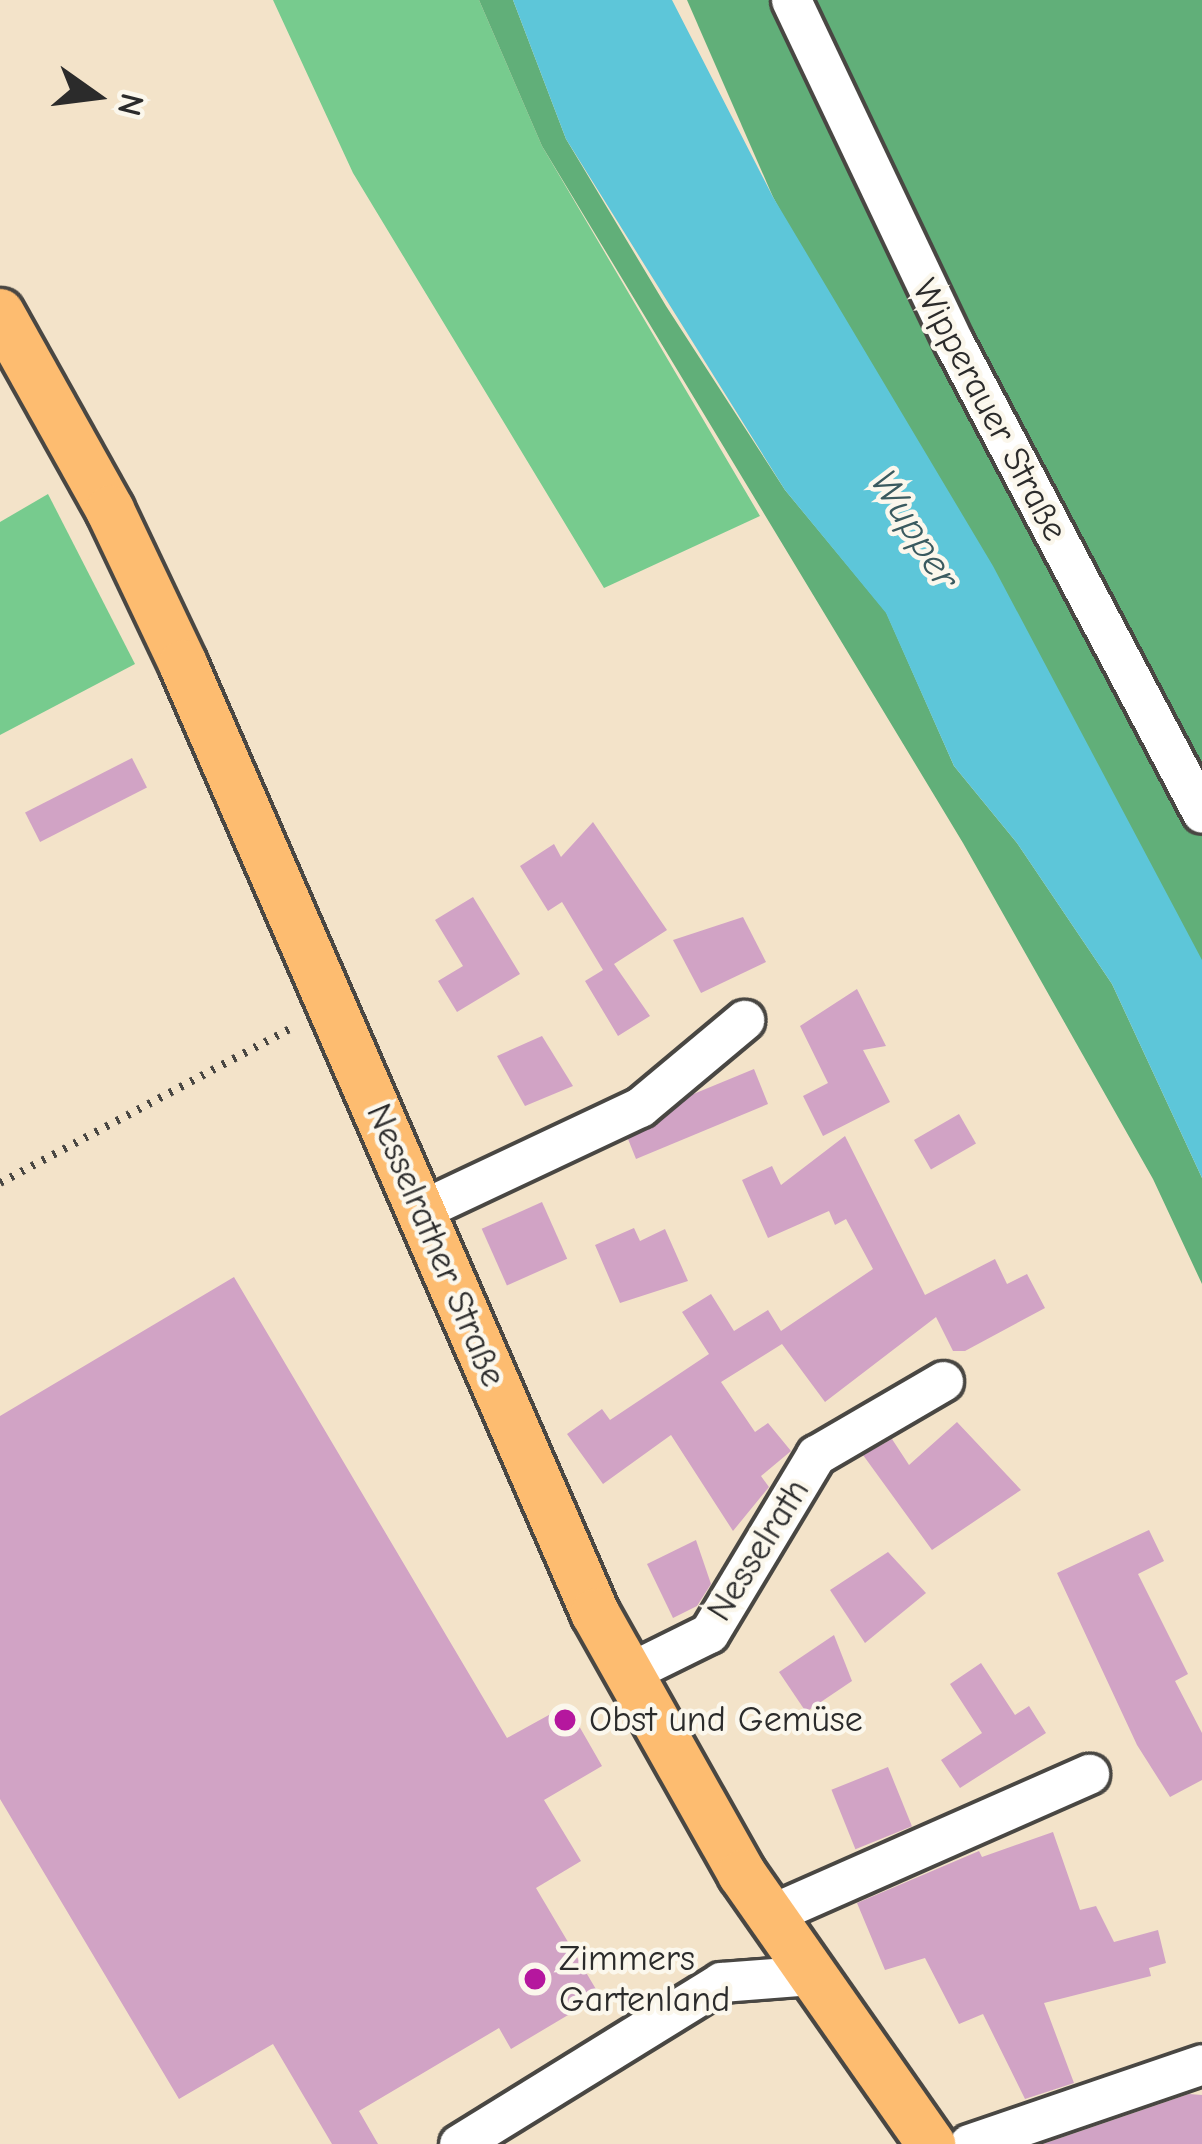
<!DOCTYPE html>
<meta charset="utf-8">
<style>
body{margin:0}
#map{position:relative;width:1202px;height:2144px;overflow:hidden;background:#f3e3c9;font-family:"Comic Neue",sans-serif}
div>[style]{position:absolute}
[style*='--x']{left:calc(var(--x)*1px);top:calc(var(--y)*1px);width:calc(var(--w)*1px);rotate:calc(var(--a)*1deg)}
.green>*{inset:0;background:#77cb8e}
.forest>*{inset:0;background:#61af79}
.water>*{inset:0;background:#5dc6d9}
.building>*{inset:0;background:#d1a3c5;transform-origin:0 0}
.path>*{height:8px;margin-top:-4px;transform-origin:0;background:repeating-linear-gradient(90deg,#494743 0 3px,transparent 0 12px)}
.roads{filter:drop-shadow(3px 0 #494743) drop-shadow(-3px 0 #494743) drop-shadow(0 3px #494743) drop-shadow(0 -3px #494743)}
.minor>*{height:39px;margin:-19.5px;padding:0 19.5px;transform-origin:19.5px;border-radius:19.5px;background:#fff}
.major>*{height:48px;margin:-24px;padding:0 24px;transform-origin:24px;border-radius:24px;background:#fdbc70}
.dots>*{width:33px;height:33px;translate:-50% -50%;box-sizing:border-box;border:6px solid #fbf7ec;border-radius:50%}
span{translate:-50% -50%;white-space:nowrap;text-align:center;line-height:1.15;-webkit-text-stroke:9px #fbf7ec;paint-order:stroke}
.street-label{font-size:36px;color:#2b2b2b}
.poi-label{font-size:36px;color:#2b2b2b}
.left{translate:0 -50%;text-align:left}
.water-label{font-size:39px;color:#3a5a5f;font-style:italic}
.north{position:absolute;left:36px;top:36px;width:120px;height:120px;-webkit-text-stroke:9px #fbf7ec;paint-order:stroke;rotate:104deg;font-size:33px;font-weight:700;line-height:48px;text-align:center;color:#2b2b2b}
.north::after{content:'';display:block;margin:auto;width:42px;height:54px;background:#2b2b2b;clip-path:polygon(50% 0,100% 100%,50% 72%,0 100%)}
</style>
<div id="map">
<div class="green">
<i style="clip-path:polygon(273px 0,479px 0,542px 146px,760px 516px,604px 588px,353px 173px)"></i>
<i style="clip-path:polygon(48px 494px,135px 664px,0 735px,0 522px)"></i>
</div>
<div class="forest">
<i style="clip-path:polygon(479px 0,513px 0,566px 139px,666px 306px,785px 490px,886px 612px,954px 766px,1017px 843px,1112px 984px,1202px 1178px,1202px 1284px,1153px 1179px,963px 843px,542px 146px)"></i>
<i style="clip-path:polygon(687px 0,1202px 0,1202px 997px,773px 197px)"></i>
</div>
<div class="water">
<i style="clip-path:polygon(513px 0,672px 0,773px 197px,993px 566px,1202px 960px,1202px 1178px,1112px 984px,1017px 843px,954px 766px,886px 613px,785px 490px,566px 139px)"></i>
</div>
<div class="building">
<i style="left:132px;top:758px;width:33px;height:120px;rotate:63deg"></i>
<i style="clip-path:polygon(593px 822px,667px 930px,614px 964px,650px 1016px,618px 1036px,585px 981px,603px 970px,562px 902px,548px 911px,520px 866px,554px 844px,561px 857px)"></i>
<i style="clip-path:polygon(473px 897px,520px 974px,457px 1012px,438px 981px,463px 966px,435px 920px)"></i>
<i style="clip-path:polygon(743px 917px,766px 962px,701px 993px,673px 940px)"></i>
<i style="clip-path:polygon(857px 989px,886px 1046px,863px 1050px,890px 1102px,823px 1136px,803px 1096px,828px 1083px,800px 1026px)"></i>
<i style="clip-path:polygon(542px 1036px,573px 1086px,525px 1106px,497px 1056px)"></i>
<i style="clip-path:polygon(754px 1069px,768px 1104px,636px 1159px,628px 1139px,691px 1095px)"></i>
<i style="left:959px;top:1114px;width:34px;height:52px;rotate:60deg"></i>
<i style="clip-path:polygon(845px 1136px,925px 1295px,995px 1259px,1007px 1284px,1027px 1274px,1045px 1308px,965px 1351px,953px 1351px,936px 1317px,825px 1402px,782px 1344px,721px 1382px,755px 1432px,768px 1423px,791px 1451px,761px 1476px,769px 1487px,733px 1531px,671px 1435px,603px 1484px,567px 1434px,602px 1409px,610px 1420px,709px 1354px,682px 1312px,711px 1294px,734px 1331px,768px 1310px,781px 1331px,873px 1269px,846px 1219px,835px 1225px,829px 1211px,768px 1238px,742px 1180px,772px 1166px,781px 1185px)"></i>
<i style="left:542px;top:1202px;width:62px;height:66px;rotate:66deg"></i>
<i style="clip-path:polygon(634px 1228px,640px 1241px,665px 1229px,688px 1281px,620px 1303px,595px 1245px)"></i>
<i style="clip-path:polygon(234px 1277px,507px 1738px,567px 1705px,602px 1766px,544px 1800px,581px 1861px,536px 1888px,600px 1996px,511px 2049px,499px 2028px,359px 2111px,378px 2144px,332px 2144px,273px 2044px,179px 2099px,0 1799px,0 1416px)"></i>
<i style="clip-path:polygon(957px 1422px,1021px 1490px,932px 1550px,863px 1455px,892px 1439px,909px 1465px)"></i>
<i style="clip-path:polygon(1149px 1530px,1164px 1561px,1138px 1574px,1188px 1674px,1175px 1681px,1202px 1733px,1202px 1780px,1170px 1797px,1137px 1745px,1057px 1573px)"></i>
<i style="clip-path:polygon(696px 1540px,711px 1584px,697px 1606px,673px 1618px,647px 1564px)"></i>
<i style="clip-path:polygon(888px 1552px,926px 1593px,865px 1643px,830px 1590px)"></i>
<i style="clip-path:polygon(834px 1635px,852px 1681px,806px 1712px,779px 1672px)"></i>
<i style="clip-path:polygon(981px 1663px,1015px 1715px,1029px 1706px,1046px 1733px,960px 1788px,941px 1760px,982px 1733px,950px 1684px)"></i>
<i style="left:888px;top:1767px;width:64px;height:61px;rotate:68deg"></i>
<i style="clip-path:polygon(1053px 1832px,1080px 1910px,1096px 1906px,1114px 1942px,1158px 1930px,1166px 1963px,1149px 1968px,1151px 1976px,1044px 2003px,1074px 2083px,1025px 2099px,983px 2014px,959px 2024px,925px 1958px,885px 1970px,857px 1903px,979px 1851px,982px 1857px)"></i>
<i style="clip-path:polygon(1189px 2094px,1202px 2095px,1202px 2144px,1043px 2144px)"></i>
</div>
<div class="path">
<i style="--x:0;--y:1183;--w:334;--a:-28"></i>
</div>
<div class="roads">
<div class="minor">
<i style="--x:791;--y:0;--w:380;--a:64.6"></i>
<i style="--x:954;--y:343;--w:531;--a:62.18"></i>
<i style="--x:421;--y:1210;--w:242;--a:-25.2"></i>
<i style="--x:640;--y:1107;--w:136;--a:-39.9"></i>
<i style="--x:628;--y:1673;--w:90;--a:-26.3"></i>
<i style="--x:709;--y:1633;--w:208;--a:-59"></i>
<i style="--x:816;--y:1455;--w:147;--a:-30.2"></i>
<i style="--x:769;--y:1915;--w:350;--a:-23.8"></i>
<i style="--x:459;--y:2144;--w:308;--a:-31.7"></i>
<i style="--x:721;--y:1982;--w:90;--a:-4.4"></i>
<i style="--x:969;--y:2144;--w:246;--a:-18.9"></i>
</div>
<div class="major">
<i style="--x:0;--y:313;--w:226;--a:60.8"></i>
<i style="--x:110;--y:510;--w:170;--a:64.6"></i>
<i style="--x:183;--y:664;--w:1035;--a:66.53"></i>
<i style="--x:595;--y:1613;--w:300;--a:60.6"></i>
<i style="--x:742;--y:1874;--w:330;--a:55"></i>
</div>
</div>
<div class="dots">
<i style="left:565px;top:1720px;background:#b5179e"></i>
<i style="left:535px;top:1979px;background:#b5179e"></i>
</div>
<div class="street-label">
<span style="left:990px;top:410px;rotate:62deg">Wipperauer Straße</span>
<span style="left:436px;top:1245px;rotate:67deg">Nesselrather Straße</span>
<span style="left:758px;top:1550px;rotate:-58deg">Nesselrath</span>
</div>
<div class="poi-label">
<span class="left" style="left:589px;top:1720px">Obst und Gemüse</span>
<span class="left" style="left:559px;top:1979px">Zimmers<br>Gartenland</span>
</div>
<div class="water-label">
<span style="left:914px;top:530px;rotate:58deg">Wupper</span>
</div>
<div class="north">N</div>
</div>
